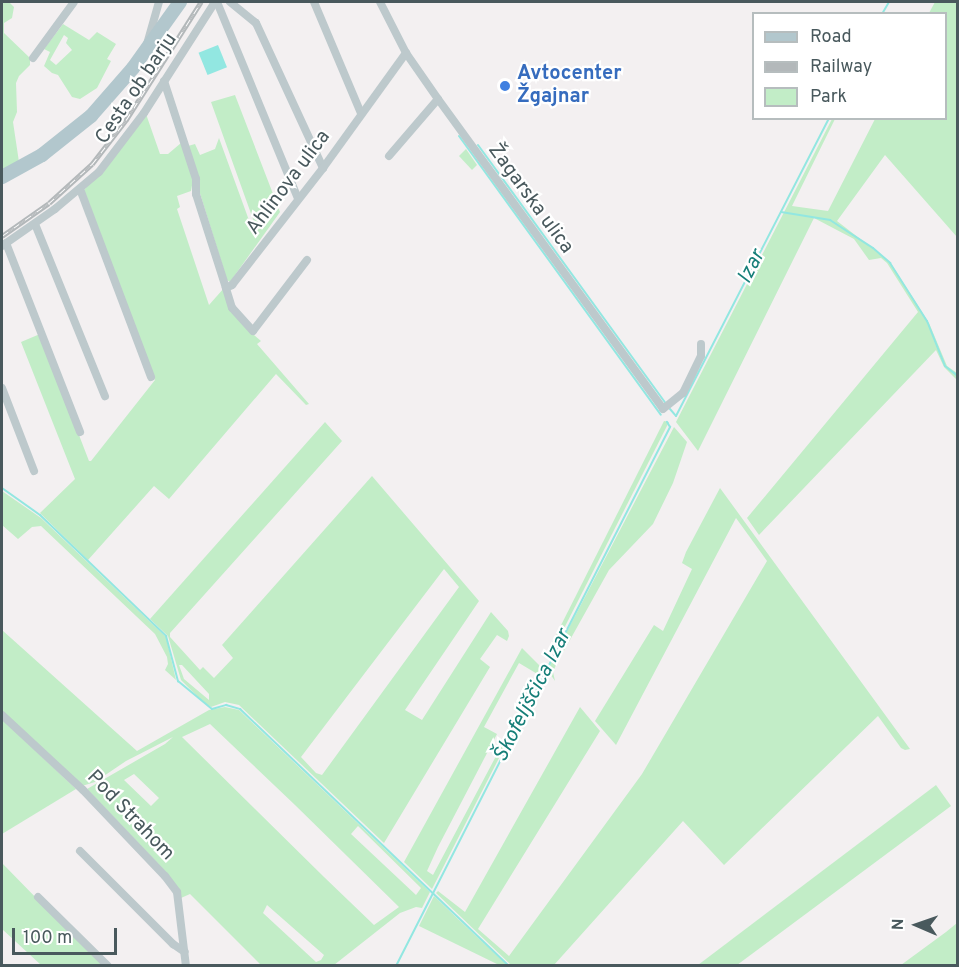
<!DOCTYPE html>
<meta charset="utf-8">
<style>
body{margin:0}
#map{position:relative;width:959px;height:967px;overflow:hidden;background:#f3f0f1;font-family:Overpass,sans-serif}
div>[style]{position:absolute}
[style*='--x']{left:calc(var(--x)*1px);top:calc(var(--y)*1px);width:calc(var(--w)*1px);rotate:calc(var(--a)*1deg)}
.green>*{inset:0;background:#c2edc7}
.water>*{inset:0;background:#92e7e1;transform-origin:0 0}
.stream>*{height:2px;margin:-1px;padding:0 1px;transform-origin:1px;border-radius:1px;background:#92e7e1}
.street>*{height:8px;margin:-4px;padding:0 4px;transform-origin:4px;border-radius:4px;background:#bdc9cc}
.primary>*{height:14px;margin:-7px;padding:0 7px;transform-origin:7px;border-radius:7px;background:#b2c7cd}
.rail>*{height:4.5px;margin-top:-2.25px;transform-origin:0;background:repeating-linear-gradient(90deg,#fff 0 7px,#b3b8ba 0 14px);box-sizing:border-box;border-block:2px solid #b3b8ba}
.dots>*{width:16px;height:16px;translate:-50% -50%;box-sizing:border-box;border:3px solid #fff;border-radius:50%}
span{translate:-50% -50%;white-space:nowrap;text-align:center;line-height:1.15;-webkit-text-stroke:4.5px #fff;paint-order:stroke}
.shop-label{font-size:20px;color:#366cbe;font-weight:700}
.left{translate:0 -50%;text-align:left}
.street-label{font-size:20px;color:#49595d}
.water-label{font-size:21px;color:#157e78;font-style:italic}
.frame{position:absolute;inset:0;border:3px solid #49595d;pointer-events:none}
.legend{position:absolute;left:752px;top:12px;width:195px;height:108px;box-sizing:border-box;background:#fff;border:2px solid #b6bdbe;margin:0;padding:8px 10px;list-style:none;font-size:18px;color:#49595d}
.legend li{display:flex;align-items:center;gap:12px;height:30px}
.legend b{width:30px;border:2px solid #b6bdbe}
.north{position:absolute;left:887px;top:895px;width:60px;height:60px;-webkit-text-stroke:4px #fff;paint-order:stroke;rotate:272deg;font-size:16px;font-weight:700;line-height:24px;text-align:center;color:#49595d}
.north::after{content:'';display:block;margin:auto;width:21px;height:27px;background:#49595d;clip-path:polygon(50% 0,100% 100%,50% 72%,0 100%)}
.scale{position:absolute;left:12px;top:928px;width:105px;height:27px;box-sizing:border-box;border:3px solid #49595d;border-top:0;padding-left:8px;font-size:18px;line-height:21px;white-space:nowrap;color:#49595d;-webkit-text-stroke:4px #fff;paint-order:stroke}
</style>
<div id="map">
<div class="green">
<i style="clip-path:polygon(2px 2px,9px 2px,14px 7px,12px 18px,4px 23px,4px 33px,30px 58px,30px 65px,19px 76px,16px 83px,17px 112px,13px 122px,19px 162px,2px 171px)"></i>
<i style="clip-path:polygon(935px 2px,957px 2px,957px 237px,885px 155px,837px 221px,890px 262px,929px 323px,947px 366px,957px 373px,957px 380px,944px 367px,936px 350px,759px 535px,747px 518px,918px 312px,887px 263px,881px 258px,869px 260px,854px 239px,814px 218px,698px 451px,676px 422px,832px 119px,835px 119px,792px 206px,828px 211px,875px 119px,946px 118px,946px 14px,929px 13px)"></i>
<i style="clip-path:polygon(evenodd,63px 24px,89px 40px,97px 32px,116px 44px,107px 59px,111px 61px,97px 88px,80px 99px,72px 97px,58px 75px,52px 73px,44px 66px,50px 52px,44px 49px,63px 24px,64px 35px,68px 38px,66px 43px,72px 50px,56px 65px,50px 60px,64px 35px)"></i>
<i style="clip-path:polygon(235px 95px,280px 212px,230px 282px,227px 280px,198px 187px,188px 146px,195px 144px,200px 155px,215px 149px,219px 138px,250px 223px,254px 222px,211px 102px)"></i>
<i style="clip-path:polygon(146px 114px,160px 154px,168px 154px,181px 143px,193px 180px,191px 191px,177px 196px,180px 207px,177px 209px,209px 305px,224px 288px,245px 327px,261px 341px,257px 344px,309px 404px,306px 405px,276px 374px,169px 499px,154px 486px,88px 560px,40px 513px,75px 479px,21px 342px,40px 334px,89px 461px,91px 461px,155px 380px,84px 190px)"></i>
<i style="clip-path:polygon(466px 149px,477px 165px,472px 170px,459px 156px)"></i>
<i style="clip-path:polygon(664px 421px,669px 422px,551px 654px,549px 649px)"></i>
<i style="clip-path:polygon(evenodd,325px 422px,342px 441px,170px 633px,170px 637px,200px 670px,203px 667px,214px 678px,233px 658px,222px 645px,372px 476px,479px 601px,405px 710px,422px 720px,491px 612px,508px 631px,509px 636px,507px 641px,497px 635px,480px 659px,490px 667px,384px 843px,239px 705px,225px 702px,211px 707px,201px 700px,181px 680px,168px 636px,150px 619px,325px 422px,444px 569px,459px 587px,322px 775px,316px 773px,301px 757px,444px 569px,325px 422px,179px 665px,182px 665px,209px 694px,209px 700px,184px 679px,179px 665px)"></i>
<i style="clip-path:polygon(674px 427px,687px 442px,673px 483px,653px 524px,609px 570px,556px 665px,553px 672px,555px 681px,548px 671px,552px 660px)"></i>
<i style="clip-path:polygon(720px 488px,910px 749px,905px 750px,901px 748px,878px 716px,724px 865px,683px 821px,554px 965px,511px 965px,436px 893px,438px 891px,465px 912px,580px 707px,600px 731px,478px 929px,509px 956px,642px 774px,767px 561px,736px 518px,616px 745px,595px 721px,654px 625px,663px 631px,692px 569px,682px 563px,686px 552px)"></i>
<i style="clip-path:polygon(2px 491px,41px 518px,166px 637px,176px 680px,165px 670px,168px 664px,167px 657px,155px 634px,41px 526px,32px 527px,18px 539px,2px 525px)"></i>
<i style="clip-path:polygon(evenodd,2px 630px,137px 751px,209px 710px,225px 707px,239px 710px,430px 892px,422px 908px,416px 907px,400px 913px,334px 965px,261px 965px,190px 894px,181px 898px,168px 874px,87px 789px,165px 744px,173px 737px,126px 761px,95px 782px,82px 786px,2px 712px,2px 630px,210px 724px,295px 805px,399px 907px,374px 925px,324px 877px,182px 737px,210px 724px,2px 630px,134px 774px,159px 798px,151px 806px,124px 780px,134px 774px,2px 630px,128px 808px,155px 838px,150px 844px,122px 814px,128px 808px,2px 630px,358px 826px,421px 888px,416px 895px,351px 834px,358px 826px,2px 630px,267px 905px,324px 955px,321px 960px,316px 962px,263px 913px,267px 905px)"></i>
<i style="clip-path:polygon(evenodd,522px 648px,542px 668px,542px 674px,432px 889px,404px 862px,522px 648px,519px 663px,539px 675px,433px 875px,427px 871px,438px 847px,497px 734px,484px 727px,519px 663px)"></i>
<i style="clip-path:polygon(2px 719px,76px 789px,2px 834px)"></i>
<i style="clip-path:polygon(936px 785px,951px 806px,737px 965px,698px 965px)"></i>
<i style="clip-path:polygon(2px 863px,44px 906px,105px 965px,41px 965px,2px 929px)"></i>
<i style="clip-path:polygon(434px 896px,459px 920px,507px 965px,499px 965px,419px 926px)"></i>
<i style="clip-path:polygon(957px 923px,957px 965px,901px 965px,946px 932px)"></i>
</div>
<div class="water">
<i style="left:218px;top:45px;width:24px;height:21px;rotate:68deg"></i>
</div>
<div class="stream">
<i style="--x:882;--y:14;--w:14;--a:-60"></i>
<i style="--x:459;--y:136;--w:344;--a:54.1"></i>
<i style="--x:478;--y:145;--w:318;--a:54"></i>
<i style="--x:781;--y:212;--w:50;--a:9.3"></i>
<i style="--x:830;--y:220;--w:51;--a:33.1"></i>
<i style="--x:873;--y:248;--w:23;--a:41"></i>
<i style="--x:890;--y:263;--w:69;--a:57.5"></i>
<i style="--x:927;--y:321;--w:48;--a:68.2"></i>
<i style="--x:945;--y:366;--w:16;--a:38"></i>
<i style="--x:670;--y:409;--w:9;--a:49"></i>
<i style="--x:676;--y:416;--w:335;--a:-62.8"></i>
<i style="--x:2;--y:488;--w:47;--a:35.4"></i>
<i style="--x:40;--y:515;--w:175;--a:43.8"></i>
<i style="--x:166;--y:636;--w:47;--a:75.1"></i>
<i style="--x:178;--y:681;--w:44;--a:39.5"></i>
<i style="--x:212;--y:709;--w:15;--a:-16"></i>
<i style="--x:226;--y:705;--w:15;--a:16"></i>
<i style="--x:240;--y:709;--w:372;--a:43.7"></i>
<i style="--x:396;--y:966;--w:605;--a:-63.05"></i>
<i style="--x:670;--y:427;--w:6;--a:-121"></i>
</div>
<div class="street">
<i style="--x:217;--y:2;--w:213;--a:67.6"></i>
<i style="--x:230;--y:2;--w:33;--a:39"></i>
<i style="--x:256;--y:23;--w:160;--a:65.2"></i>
<i style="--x:314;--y:2;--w:121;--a:67.1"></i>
<i style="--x:380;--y:2;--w:57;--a:63"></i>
<i style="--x:406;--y:53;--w:56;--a:55.2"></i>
<i style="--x:438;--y:99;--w:383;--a:54"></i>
<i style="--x:663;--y:409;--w:26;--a:-39"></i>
<i style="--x:683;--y:393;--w:41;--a:-64.1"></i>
<i style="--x:701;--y:356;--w:12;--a:-90"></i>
<i style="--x:147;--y:44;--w:44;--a:-74.1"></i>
<i style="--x:33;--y:58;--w:69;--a:-53.8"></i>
<i style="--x:164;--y:81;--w:103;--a:71.9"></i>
<i style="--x:196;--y:179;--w:15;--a:90"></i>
<i style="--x:196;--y:194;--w:99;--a:72.3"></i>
<i style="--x:389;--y:156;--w:75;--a:-49.3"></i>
<i style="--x:80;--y:189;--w:201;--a:69.3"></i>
<i style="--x:35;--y:224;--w:186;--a:67.9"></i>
<i style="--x:6;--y:243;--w:203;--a:68.6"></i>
<i style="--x:2;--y:246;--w:65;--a:-34.9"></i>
<i style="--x:55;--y:209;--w:57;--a:-40.1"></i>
<i style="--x:99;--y:172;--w:74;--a:-52.7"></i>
<i style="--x:144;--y:113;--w:132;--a:-57.4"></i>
<i style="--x:307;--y:260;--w:89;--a:127.3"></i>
<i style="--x:253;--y:331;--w:31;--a:-132"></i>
<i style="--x:232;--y:308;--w:21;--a:-107"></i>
<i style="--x:226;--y:288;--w:7;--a:-27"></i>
<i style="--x:232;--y:285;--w:148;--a:-52.1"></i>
<i style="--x:323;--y:168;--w:142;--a:-54.2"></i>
<i style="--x:2;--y:388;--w:89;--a:68.9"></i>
<i style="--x:2;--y:715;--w:110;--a:42.8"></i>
<i style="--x:83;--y:790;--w:119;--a:46.4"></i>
<i style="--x:165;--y:876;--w:20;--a:53"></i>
<i style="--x:177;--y:892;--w:75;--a:83.1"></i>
<i style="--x:80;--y:851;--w:132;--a:45"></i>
<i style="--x:173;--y:944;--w:14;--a:34"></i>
<i style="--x:38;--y:897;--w:98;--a:44.6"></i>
</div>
<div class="primary">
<i style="--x:2;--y:177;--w:46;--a:-28.8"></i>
<i style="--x:42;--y:155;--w:63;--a:-38.5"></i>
<i style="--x:91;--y:116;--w:64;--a:-48.8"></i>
<i style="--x:133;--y:68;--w:81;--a:-54.5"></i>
</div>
<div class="rail">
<i style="--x:2;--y:236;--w:57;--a:-35.1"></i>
<i style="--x:49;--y:203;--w:58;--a:-42.2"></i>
<i style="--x:92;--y:164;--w:56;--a:-52.3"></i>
<i style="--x:126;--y:120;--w:140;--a:-57.6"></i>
</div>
<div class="dots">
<i style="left:505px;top:86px;background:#3f7fe0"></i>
</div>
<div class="shop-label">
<span class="left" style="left:517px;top:86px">Avtocenter<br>Žgajnar</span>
</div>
<div class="street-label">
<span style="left:137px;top:89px;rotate:-56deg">Cesta ob barju</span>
<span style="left:289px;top:183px;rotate:-53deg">Ahlinova ulica</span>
<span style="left:530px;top:199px;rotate:54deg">Žagarska ulica</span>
<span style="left:130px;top:816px;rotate:46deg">Pod Strahom</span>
</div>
<div class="water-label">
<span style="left:752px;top:267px;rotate:-63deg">Izar</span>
<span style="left:533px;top:696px;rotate:-63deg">Škofeljščica Izar</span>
</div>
<div class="frame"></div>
<ul class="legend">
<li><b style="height:8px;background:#b2c7cd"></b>Road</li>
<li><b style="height:8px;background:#b3b8ba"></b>Railway</li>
<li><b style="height:16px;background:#c2edc7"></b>Park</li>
</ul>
<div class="north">N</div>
<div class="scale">100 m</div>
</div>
